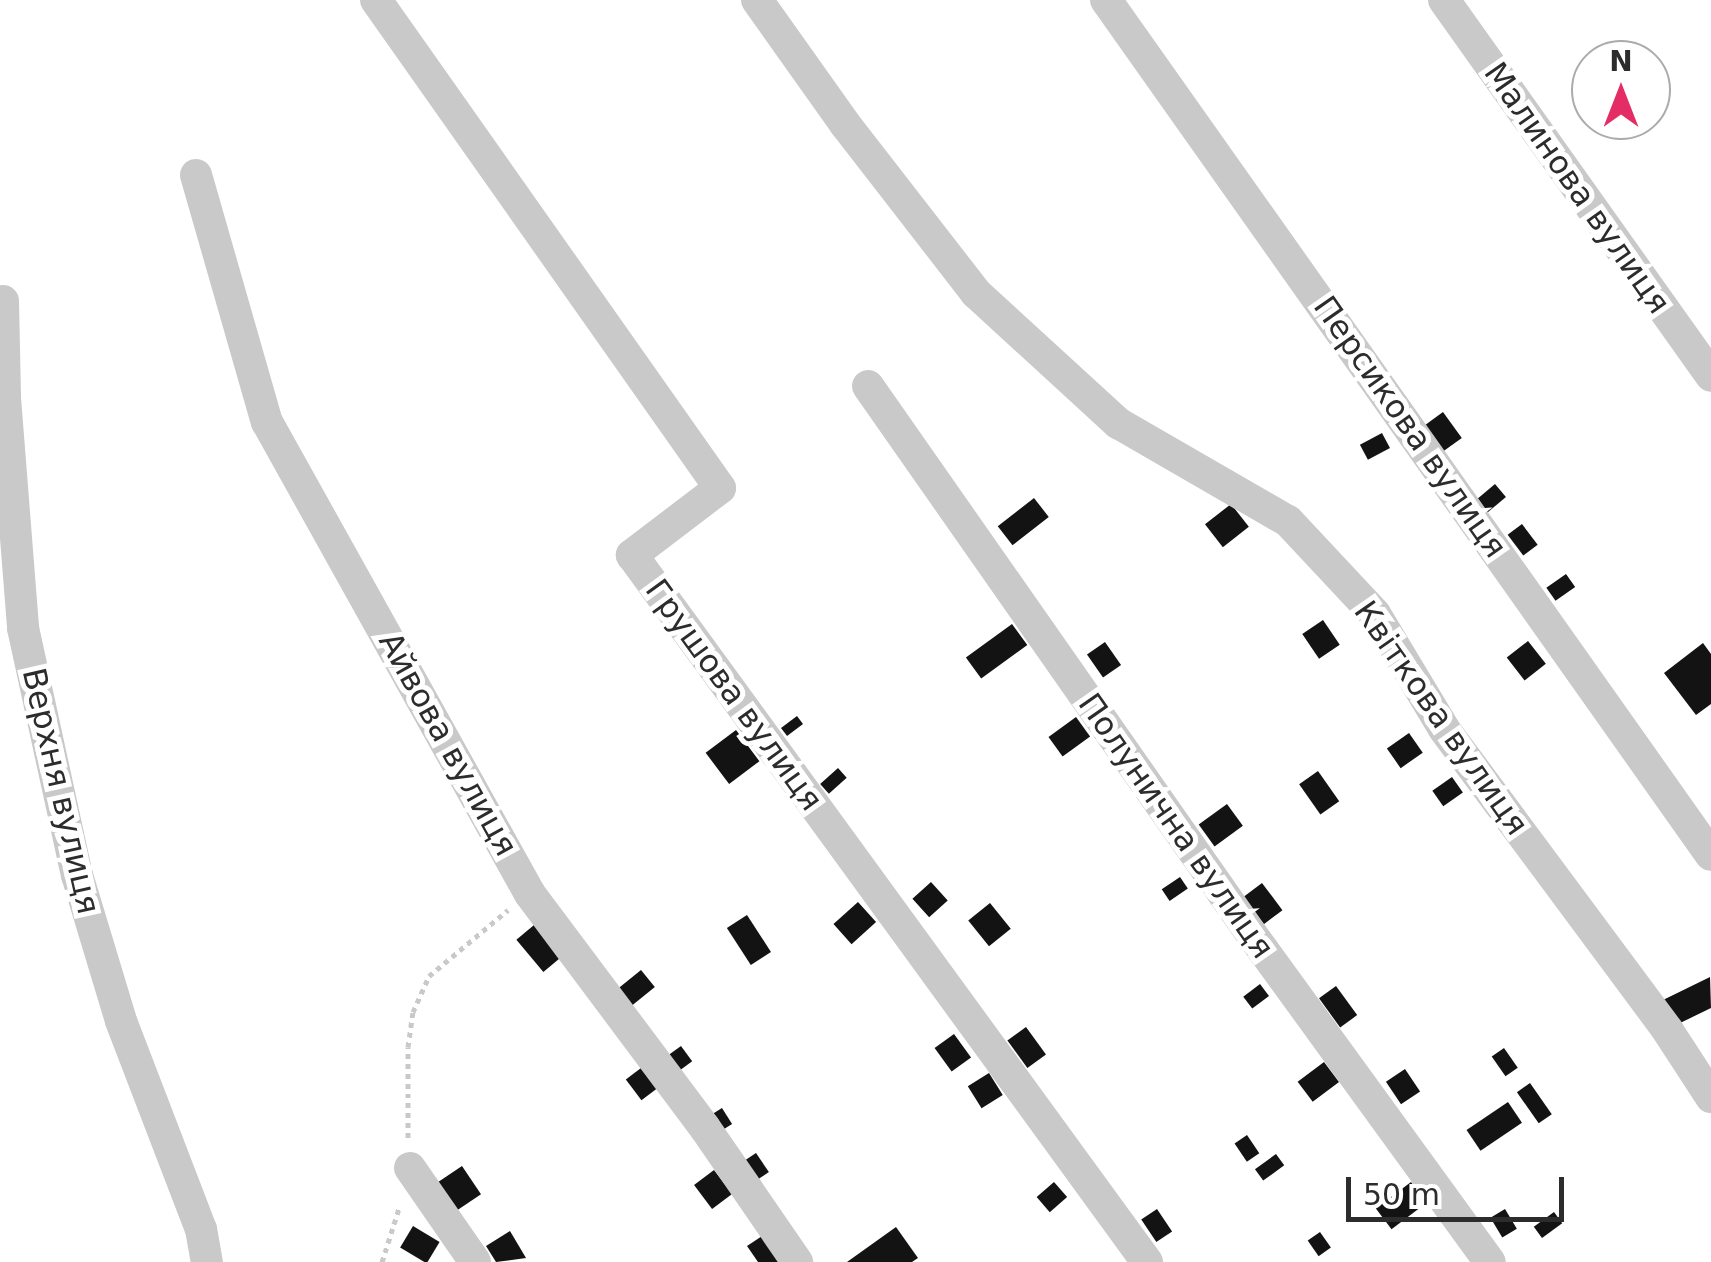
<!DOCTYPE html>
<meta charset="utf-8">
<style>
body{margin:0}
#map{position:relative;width:1711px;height:1262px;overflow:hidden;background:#fff;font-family:"DejaVu Sans",sans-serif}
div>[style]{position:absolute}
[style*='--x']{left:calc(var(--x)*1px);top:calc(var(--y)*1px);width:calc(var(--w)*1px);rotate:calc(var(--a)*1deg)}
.building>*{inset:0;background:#131313;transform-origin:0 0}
.path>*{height:5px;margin-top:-2.5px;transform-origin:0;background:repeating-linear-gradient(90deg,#c9c9c9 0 5px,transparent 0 10px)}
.minor>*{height:32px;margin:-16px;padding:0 16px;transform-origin:16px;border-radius:16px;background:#c9c9c9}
span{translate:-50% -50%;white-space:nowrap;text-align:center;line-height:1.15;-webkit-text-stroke:10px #fff;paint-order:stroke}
.street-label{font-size:32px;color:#2c2c2c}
.north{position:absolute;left:1571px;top:40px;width:100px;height:100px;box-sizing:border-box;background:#fff;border:2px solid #ababab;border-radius:50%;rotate:0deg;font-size:28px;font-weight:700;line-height:40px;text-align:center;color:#2c2c2c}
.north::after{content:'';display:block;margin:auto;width:35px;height:45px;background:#e42d64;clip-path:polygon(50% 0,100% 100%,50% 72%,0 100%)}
.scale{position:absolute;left:1346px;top:1177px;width:218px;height:45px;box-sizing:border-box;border:5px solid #2c2c2c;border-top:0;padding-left:12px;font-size:30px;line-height:35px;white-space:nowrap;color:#2c2c2c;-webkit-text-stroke:8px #fff;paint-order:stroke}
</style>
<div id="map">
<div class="building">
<i style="left:1443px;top:412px;width:32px;height:25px;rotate:54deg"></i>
<i style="left:1382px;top:433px;width:17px;height:25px;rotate:62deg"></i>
<i style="left:1495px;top:484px;width:17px;height:26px;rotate:50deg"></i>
<i style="left:1034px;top:498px;width:24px;height:46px;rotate:52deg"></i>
<i style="left:1231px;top:504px;width:29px;height:33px;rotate:52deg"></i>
<i style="left:1522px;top:524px;width:26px;height:18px;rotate:53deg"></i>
<i style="left:1566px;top:574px;width:16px;height:24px;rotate:55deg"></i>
<i style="left:1323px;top:620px;width:30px;height:25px;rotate:56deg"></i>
<i style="left:1012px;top:624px;width:26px;height:57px;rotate:54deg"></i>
<i style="left:1528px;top:641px;width:29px;height:27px;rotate:52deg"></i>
<i style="left:1105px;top:642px;width:28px;height:22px;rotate:55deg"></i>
<i style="clip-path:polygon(1703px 643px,1711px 654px,1711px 704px,1696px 715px,1664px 673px)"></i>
<i style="left:797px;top:716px;width:10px;height:20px;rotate:53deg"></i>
<i style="left:1076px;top:717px;width:24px;height:34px;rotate:54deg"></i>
<i style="left:736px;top:730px;width:39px;height:38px;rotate:53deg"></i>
<i style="left:1409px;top:733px;width:24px;height:27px;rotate:55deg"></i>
<i style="left:838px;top:768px;width:13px;height:24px;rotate:48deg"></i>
<i style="left:1318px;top:771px;width:37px;height:23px;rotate:55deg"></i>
<i style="left:1452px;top:777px;width:19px;height:24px;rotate:55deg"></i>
<i style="left:1227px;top:804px;width:27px;height:35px;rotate:54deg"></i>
<i style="left:1180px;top:877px;width:14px;height:22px;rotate:56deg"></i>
<i style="left:931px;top:882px;width:25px;height:25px;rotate:48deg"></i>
<i style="left:1262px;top:883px;width:34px;height:30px;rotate:53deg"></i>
<i style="left:858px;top:902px;width:27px;height:33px;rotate:48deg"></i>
<i style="left:990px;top:903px;width:33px;height:28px;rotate:51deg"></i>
<i style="left:747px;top:915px;width:44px;height:24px;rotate:57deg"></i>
<i style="left:534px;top:925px;width:42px;height:23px;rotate:50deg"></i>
<i style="left:641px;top:970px;width:22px;height:29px;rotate:51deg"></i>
<i style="clip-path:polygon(1710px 977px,1711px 1008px,1676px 1025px,1663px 1000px)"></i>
<i style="left:1260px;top:984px;width:15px;height:21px;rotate:53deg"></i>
<i style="left:1336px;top:986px;width:36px;height:21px;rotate:54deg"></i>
<i style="left:1026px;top:1027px;width:34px;height:23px;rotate:54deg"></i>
<i style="left:954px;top:1034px;width:29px;height:24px;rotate:54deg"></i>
<i style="left:681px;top:1046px;width:19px;height:18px;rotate:54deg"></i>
<i style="left:1504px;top:1048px;width:24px;height:15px;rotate:55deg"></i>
<i style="left:1324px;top:1062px;width:25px;height:33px;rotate:53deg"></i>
<i style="left:641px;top:1068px;width:26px;height:19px;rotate:53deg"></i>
<i style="left:1405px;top:1069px;width:27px;height:23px;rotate:56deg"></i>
<i style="left:989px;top:1073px;width:26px;height:25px;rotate:58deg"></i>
<i style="left:1530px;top:1083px;width:38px;height:16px;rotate:55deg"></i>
<i style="left:1508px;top:1102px;width:25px;height:50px;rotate:56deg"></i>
<i style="left:722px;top:1108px;width:19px;height:16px;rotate:58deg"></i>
<i style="left:1247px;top:1135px;width:22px;height:15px;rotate:56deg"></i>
<i style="left:756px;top:1153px;width:23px;height:19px;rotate:56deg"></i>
<i style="left:1276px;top:1154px;width:14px;height:26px;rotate:54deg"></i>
<i style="left:462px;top:1166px;width:34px;height:31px;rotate:56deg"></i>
<i style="left:714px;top:1170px;width:30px;height:25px;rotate:53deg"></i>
<i style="left:1054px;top:1182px;width:20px;height:23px;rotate:49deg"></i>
<i style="left:1411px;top:1182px;width:26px;height:44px;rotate:53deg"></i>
<i style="left:1157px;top:1209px;width:27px;height:19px;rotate:56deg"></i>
<i style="left:1505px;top:1209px;width:23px;height:17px;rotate:59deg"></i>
<i style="left:1554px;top:1212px;width:14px;height:25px;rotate:54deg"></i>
<i style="left:413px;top:1226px;width:31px;height:25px;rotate:31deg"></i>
<i style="clip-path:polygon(896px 1227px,918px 1258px,912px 1262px,847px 1262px)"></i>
<i style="clip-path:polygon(510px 1231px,526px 1258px,496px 1262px,486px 1246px)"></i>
<i style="left:1320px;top:1232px;width:19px;height:15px;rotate:55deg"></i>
<i style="clip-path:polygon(765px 1234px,784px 1262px,758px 1262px,747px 1246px)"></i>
</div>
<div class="path">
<i style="--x:408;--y:1138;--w:91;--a:-90"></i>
<i style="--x:408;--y:1047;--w:35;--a:-82"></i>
<i style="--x:413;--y:1012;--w:39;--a:-66"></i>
<i style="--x:429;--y:976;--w:103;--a:-39.9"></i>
<i style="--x:382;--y:1262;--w:57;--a:-72.5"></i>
</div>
<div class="minor">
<i style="--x:376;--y:0;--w:597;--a:54.82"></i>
<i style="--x:720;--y:488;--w:111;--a:142.7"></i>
<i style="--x:632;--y:555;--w:875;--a:53.93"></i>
<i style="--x:757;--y:0;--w:152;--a:54.6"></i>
<i style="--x:845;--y:124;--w:214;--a:52.2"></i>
<i style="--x:976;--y:293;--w:193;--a:42.5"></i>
<i style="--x:1118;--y:423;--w:196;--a:30"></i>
<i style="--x:1288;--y:521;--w:127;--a:46.9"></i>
<i style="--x:1375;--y:614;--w:134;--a:59"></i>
<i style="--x:1444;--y:729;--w:376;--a:53.4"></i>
<i style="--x:1668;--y:1031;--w:79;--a:56.9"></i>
<i style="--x:1106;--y:0;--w:1047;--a:54.72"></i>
<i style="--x:1444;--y:0;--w:461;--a:54.6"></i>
<i style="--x:196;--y:175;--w:257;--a:74"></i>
<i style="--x:267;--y:422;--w:540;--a:60.87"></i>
<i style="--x:530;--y:894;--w:292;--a:53.2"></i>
<i style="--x:705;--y:1128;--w:163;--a:55.5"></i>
<i style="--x:3;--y:301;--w:97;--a:88.8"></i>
<i style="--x:5;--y:398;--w:231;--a:85.5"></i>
<i style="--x:23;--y:628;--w:253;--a:77.7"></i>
<i style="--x:77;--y:875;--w:152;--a:73.2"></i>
<i style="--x:121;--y:1021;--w:223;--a:69"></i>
<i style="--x:201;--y:1229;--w:34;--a:80"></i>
<i style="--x:868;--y:386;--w:666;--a:55.02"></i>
<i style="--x:1250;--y:932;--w:408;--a:54"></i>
<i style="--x:410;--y:1168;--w:114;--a:55.3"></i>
</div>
<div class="street-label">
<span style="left:1577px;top:188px;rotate:55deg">Малинова вулиця</span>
<span style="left:1410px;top:427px;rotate:55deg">Персикова вулиця</span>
<span style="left:734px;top:695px;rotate:54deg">Грушова вулиця</span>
<span style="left:1441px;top:718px;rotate:55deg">Квіткова вулиця</span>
<span style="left:448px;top:744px;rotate:61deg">Айвова вулиця</span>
<span style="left:61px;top:791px;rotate:77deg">Верхня вулиця</span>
<span style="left:1176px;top:826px;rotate:55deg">Полунична вулиця</span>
</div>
<div class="north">N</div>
<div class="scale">50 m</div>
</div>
